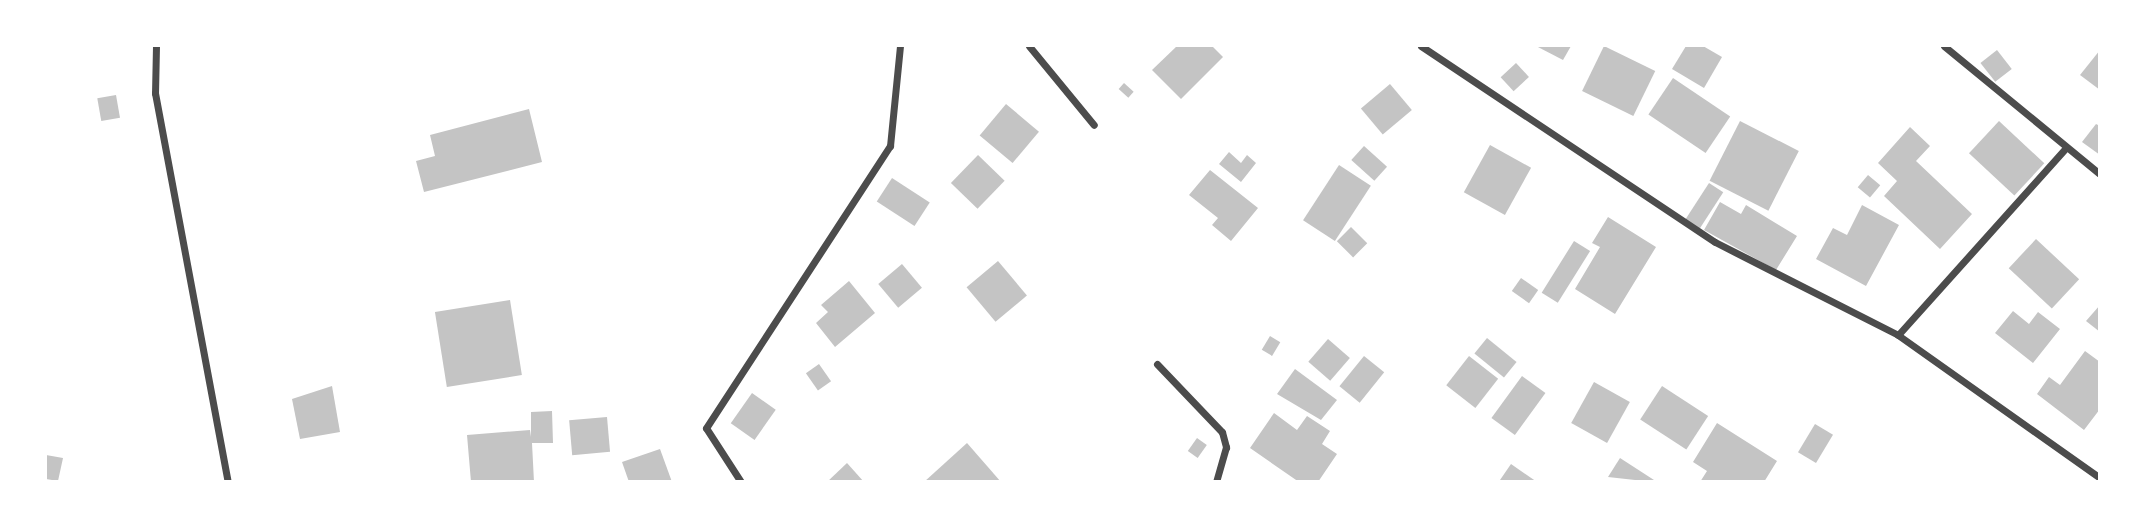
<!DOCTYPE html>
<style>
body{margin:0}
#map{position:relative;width:2145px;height:527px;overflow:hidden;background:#fff;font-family:Figtree,sans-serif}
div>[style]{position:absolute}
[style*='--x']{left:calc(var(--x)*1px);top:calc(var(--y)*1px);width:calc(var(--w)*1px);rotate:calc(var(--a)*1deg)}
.building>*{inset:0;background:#c4c4c4;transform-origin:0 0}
.minor>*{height:7px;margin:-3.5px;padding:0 3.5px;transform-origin:3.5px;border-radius:3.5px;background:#4c4c4c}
span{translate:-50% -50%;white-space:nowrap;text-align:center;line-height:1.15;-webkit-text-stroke:6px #fff;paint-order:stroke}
.frame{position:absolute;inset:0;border:47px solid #fff;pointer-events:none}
</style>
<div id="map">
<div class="building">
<i style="clip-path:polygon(1177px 46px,1212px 46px,1223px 57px,1181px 99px,1152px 70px)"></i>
<i style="clip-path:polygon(1536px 46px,1571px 46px,1563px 60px)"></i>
<i style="left:1604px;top:46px;width:57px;height:50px;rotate:26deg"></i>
<i style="clip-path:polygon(1686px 46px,1703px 46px,1722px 57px,1704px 88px,1672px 69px)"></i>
<i style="left:1997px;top:50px;width:24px;height:21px;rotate:52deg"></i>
<i style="clip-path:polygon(2100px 50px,2100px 90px,2080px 75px)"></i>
<i style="left:1516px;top:63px;width:19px;height:21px;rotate:47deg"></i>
<i style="left:1673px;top:78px;width:69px;height:44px;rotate:34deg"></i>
<i style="left:1124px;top:83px;width:13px;height:8px;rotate:42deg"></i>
<i style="left:1390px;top:84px;width:34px;height:38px;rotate:50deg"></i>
<i style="left:116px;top:95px;width:23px;height:19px;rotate:80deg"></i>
<i style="left:1006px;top:104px;width:43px;height:41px;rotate:40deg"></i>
<i style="clip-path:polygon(529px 109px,542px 162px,424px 192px,416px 161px,435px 156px,430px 135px)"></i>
<i style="left:1740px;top:121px;width:66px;height:67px;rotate:27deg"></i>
<i style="left:1999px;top:121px;width:62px;height:44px;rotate:43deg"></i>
<i style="clip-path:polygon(2096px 124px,2100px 126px,2100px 155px,2082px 142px)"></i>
<i style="clip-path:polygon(1910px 127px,1930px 146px,1916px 161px,1972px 214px,1940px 249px,1884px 196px,1897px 181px,1878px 163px)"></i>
<i style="left:1490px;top:145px;width:47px;height:54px;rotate:29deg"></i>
<i style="left:1364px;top:146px;width:31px;height:19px;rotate:42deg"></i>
<i style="clip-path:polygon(1229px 152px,1241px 163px,1247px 155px,1256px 163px,1241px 182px,1219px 164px)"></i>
<i style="left:978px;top:155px;width:37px;height:39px;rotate:44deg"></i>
<i style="left:1339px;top:165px;width:38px;height:66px;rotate:33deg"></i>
<i style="clip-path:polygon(1210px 170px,1258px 208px,1231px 241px,1212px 225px,1218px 218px,1189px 195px)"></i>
<i style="left:1868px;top:175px;width:16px;height:16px;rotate:40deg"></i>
<i style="left:892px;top:178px;width:45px;height:28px;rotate:33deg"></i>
<i style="left:1709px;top:183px;width:17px;height:44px;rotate:33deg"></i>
<i style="clip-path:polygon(1720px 202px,1741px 214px,1746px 205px,1797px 236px,1776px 270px,1704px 230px)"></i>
<i style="clip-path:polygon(1862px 205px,1899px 225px,1866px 286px,1816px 259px,1833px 228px,1847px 235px)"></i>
<i style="clip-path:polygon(1608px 217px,1656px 247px,1615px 314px,1575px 289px,1600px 247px,1592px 243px)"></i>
<i style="left:1351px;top:227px;width:23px;height:20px;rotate:45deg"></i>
<i style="left:2036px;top:239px;width:59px;height:40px;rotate:43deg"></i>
<i style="left:1574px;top:241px;width:19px;height:61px;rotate:32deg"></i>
<i style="left:998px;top:261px;width:45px;height:41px;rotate:50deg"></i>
<i style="left:902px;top:264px;width:31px;height:31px;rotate:50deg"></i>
<i style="left:1521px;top:278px;width:21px;height:16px;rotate:35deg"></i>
<i style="clip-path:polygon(849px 281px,875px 313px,835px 347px,816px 323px,828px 312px,821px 305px)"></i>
<i style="left:510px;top:300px;width:76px;height:76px;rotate:81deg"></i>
<i style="clip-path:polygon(2100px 305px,2100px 332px,2086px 321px)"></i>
<i style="clip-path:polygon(2013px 311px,2029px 324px,2038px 312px,2060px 329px,2033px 363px,1995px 333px)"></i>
<i style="left:1270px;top:336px;width:12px;height:16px;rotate:31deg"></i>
<i style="left:1487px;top:338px;width:38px;height:20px;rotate:39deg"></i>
<i style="left:1328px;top:339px;width:29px;height:30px;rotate:41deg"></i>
<i style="clip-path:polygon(2085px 351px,2100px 362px,2100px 409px,2084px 430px,2037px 394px,2049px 377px,2060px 385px)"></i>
<i style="left:1364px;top:356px;width:26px;height:39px;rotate:39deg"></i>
<i style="left:1469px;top:356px;width:37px;height:37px;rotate:38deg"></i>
<i style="left:819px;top:364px;width:21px;height:16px;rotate:55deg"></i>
<i style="clip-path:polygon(1295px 369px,1337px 400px,1321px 420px,1277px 394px)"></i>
<i style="left:1522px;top:376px;width:29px;height:52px;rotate:36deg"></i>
<i style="left:1594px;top:382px;width:41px;height:47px;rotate:29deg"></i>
<i style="clip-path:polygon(332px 386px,340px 432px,300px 439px,292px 399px)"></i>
<i style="left:1662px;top:386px;width:55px;height:40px;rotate:33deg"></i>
<i style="left:752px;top:393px;width:29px;height:37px;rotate:35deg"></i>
<i style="clip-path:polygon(552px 411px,553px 443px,532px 443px,534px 482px,471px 482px,467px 435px,530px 430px,531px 437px,531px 412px)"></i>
<i style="clip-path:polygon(1274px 413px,1297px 430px,1307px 416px,1330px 431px,1322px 444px,1337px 454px,1318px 482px,1299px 482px,1250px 448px)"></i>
<i style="left:607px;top:417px;width:35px;height:38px;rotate:85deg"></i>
<i style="clip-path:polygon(1717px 423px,1777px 461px,1764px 482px,1700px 482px,1707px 471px,1693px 462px)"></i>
<i style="left:1815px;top:424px;width:21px;height:33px;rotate:31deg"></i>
<i style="left:1197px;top:438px;width:12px;height:16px;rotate:35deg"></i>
<i style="clip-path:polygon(967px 443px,1001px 482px,924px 482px)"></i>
<i style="clip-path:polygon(660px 449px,672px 482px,629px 482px,622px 462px)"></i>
<i style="clip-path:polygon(46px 455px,63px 458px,58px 481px,46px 479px)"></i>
<i style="clip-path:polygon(1620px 458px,1654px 480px,1653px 482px,1608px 477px)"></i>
<i style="clip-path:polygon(847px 463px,864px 482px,827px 482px)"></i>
<i style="clip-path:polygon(1511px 464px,1537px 482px,1500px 480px)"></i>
</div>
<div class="minor">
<i style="--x:156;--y:46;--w:47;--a:91.2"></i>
<i style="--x:155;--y:93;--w:396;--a:79.4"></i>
<i style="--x:1029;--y:46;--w:102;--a:50.6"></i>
<i style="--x:1421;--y:46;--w:353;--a:33.7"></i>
<i style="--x:1715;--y:242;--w:205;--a:26.9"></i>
<i style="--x:1898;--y:335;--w:249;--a:-48.1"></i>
<i style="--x:1944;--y:46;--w:202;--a:39.4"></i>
<i style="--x:1898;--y:335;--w:247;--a:35.3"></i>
<i style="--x:1157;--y:364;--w:94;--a:46.3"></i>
<i style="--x:1222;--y:432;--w:16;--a:75"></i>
<i style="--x:1226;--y:447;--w:36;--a:106"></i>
<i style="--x:741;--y:482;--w:64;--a:-122.9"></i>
<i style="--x:706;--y:428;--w:337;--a:-56.9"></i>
<i style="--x:890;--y:146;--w:100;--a:-84.3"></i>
</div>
<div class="frame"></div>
</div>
